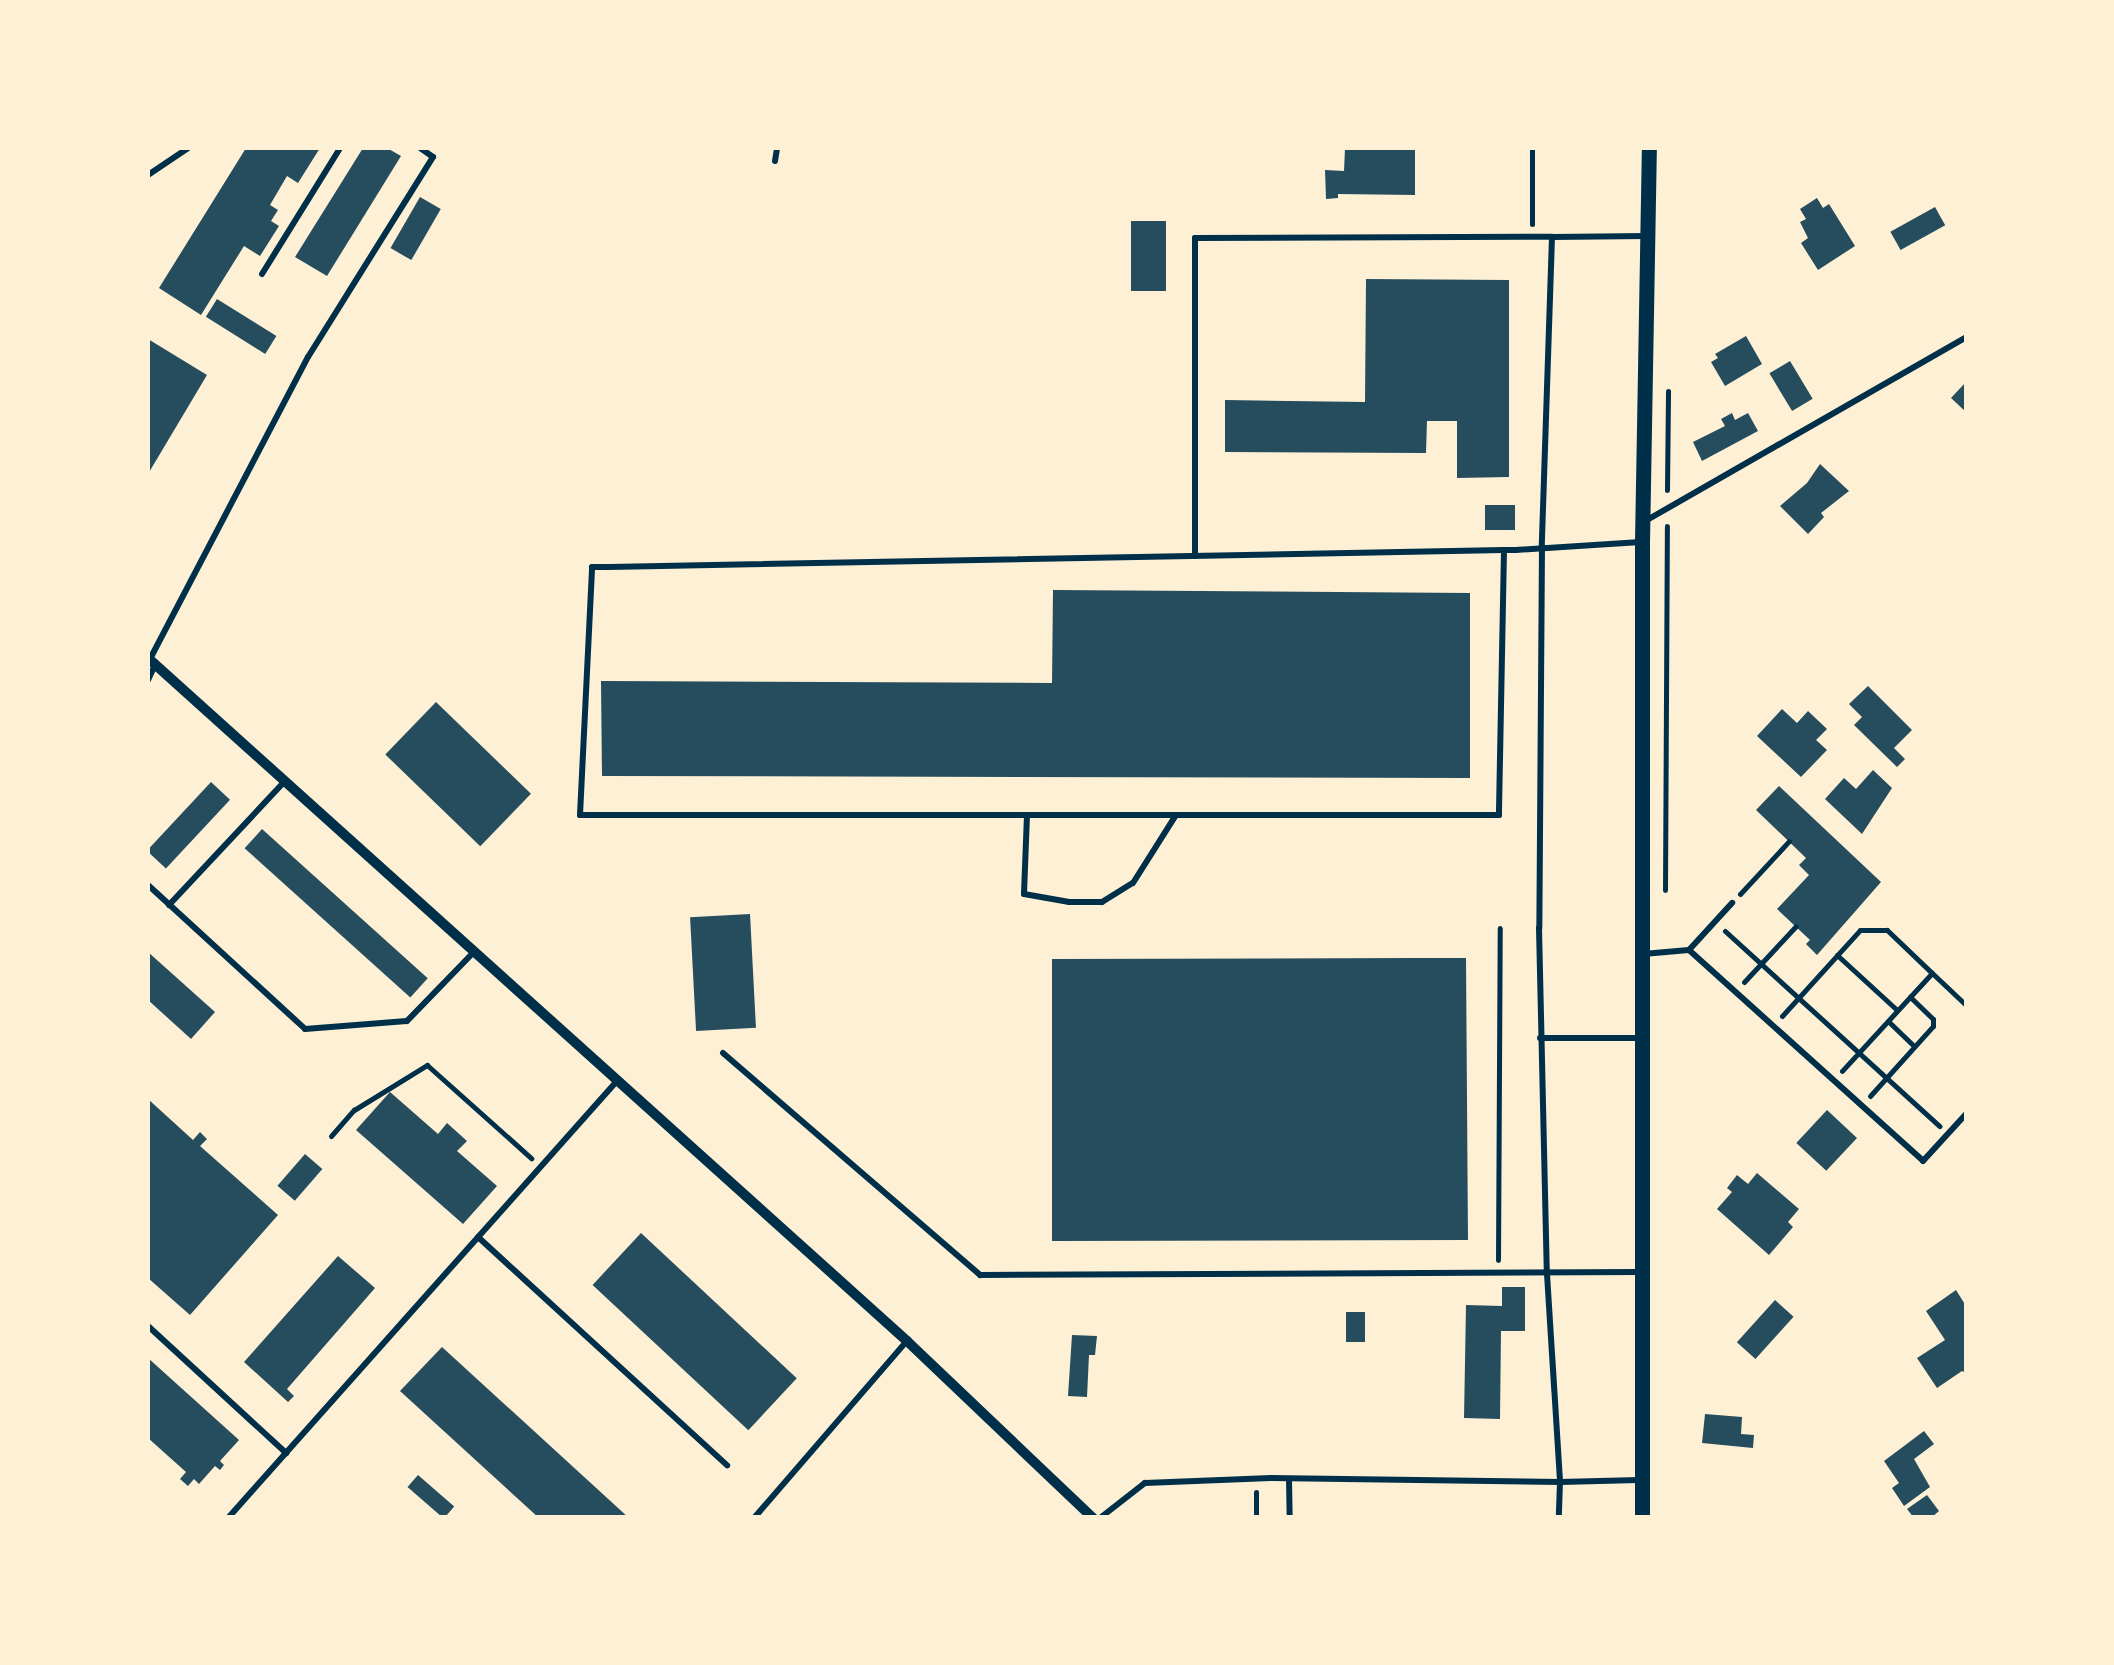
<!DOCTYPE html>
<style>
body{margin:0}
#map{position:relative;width:2114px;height:1665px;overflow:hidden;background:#fdf0d5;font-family:"DM Sans",sans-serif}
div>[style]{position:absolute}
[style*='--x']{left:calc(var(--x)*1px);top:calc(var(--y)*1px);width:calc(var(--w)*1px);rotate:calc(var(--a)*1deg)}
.building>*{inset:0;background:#264d5e;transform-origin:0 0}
.path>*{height:5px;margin:-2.5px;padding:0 2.5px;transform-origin:2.5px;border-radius:2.5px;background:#003049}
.service>*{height:6px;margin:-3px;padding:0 3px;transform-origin:3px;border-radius:3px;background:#003049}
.minor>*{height:10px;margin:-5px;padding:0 5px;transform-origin:5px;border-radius:5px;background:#003049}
.tertiary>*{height:15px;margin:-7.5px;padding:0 7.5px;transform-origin:7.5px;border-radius:7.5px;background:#003049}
span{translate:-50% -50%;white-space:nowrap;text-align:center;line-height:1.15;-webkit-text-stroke:10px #fdf0d5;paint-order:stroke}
.frame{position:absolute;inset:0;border:150px solid #fdf0d5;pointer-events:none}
</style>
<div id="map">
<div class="building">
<i style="clip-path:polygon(246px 148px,320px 148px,298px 183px,287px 176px,270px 205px,278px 210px,271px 221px,279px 226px,260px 256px,244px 246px,201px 315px,159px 288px)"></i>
<i style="clip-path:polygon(363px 148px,387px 148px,401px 156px,327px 276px,295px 257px)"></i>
<i style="clip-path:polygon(1345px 148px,1415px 148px,1415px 195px,1338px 194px,1338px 198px,1326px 199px,1325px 170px,1344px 171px)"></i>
<i style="left:420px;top:197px;width:24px;height:59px;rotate:30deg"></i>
<i style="clip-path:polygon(1817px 198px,1823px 208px,1829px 204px,1855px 246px,1818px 270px,1801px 243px,1808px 238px,1800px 222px,1806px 219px,1800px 209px)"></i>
<i style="left:1935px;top:207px;width:21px;height:51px;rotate:61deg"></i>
<i style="left:1131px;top:221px;width:35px;height:70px"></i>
<i style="clip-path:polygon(1366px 279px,1509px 280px,1509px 477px,1457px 478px,1457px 421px,1427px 421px,1426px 453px,1225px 452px,1225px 400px,1365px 402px)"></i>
<i style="left:217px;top:299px;width:70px;height:21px;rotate:32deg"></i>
<i style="clip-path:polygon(1746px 336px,1762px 364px,1725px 386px,1711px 362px,1718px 358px,1715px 354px)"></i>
<i style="clip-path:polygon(148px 339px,207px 375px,148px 474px)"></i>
<i style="left:1790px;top:361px;width:44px;height:24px;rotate:59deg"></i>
<i style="clip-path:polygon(1966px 382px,1966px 412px,1951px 398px)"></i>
<i style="clip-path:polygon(1732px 413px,1735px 420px,1748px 413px,1758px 431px,1702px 461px,1693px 442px,1725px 426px,1721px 419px)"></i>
<i style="clip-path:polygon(1820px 464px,1849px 491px,1821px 513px,1824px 517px,1808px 534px,1780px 506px,1807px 483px)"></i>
<i style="left:1485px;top:505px;width:30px;height:25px"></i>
<i style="clip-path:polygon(1053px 590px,1470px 593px,1470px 778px,602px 776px,601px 681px,1052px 683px)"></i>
<i style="clip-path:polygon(1868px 686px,1912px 730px,1894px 748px,1905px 759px,1897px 767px,1854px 725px,1862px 717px,1849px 704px)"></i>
<i style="left:436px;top:702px;width:132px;height:73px;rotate:44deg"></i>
<i style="clip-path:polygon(1782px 709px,1797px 723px,1808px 711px,1827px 729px,1816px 740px,1827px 750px,1801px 777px,1757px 736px)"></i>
<i style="clip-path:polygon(1873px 770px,1892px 788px,1862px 834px,1825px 799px,1844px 778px,1856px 789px)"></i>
<i style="left:211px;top:782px;width:26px;height:94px;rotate:43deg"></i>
<i style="clip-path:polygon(1779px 786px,1881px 882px,1817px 955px,1806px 944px,1810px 940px,1777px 909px,1809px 875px,1799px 865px,1806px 858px,1756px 810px)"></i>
<i style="left:262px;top:829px;width:223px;height:26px;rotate:42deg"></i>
<i style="left:750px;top:914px;width:114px;height:60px;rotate:87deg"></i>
<i style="clip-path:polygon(148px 952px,215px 1012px,191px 1039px,148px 1000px)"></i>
<i style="clip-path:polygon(1412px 958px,1466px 958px,1468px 1240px,1052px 1241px,1052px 959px)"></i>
<i style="clip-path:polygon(390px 1092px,438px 1134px,447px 1123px,467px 1141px,457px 1151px,497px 1186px,463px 1224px,356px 1130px)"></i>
<i style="clip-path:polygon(148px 1099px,193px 1140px,200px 1132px,207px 1139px,200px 1146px,278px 1215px,190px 1315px,148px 1278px)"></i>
<i style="left:1827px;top:1110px;width:41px;height:45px;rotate:43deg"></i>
<i style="left:305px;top:1154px;width:23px;height:42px;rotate:41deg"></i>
<i style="clip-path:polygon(1757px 1173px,1799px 1209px,1788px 1222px,1793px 1227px,1769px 1255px,1717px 1209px,1732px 1192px,1727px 1188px,1737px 1175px,1748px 1184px)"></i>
<i style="left:641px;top:1233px;width:213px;height:71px;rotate:43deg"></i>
<i style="clip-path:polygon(338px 1256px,375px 1288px,287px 1389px,294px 1396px,288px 1402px,244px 1362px)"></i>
<i style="clip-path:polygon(1502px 1287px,1525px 1287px,1525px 1331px,1501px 1331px,1500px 1419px,1464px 1418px,1466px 1305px,1502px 1306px)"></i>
<i style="clip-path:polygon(1956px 1290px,1966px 1306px,1966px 1373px,1962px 1371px,1937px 1388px,1917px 1358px,1945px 1340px,1926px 1311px)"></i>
<i style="left:1775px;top:1300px;width:25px;height:57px;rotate:42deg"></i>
<i style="left:1346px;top:1312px;width:19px;height:30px"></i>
<i style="clip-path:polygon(1072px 1335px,1097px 1336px,1095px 1355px,1089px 1355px,1087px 1397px,1068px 1396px)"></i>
<i style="clip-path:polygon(442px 1347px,629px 1518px,539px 1518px,400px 1391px)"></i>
<i style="clip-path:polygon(148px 1358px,239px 1440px,220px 1461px,224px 1465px,220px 1470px,215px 1466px,199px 1484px,194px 1479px,188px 1486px,180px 1479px,186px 1472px,148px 1438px)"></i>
<i style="clip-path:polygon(1705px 1414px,1742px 1417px,1741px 1434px,1754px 1435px,1753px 1448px,1702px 1443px)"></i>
<i style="clip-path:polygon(1924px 1431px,1934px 1444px,1914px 1459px,1930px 1487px,1904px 1506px,1892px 1488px,1899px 1483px,1884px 1461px)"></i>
<i style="left:418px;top:1475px;width:48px;height:16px;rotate:41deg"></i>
<i style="clip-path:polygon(1927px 1495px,1939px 1511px,1931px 1518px,1914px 1518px,1907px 1509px)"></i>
</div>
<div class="path">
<i style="--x:1532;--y:224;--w:76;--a:-90"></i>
<i style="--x:1667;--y:490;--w:99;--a:-89.4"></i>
<i style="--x:1665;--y:890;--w:364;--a:-89.7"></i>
<i style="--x:1740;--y:894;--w:72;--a:-47.2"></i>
<i style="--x:1725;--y:931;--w:290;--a:42.3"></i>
<i style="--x:1837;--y:955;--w:81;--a:42.5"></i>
<i style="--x:1932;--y:973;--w:47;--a:43.3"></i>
<i style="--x:1744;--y:982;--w:76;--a:-47.1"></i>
<i style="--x:1782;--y:1016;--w:116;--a:-47.8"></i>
<i style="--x:1860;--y:930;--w:27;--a:0"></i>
<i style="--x:1887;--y:930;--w:62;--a:43.7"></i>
<i style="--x:1932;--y:973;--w:133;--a:132.6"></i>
<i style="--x:1888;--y:1021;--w:36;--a:44"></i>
<i style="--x:1870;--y:1096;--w:94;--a:-48"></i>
<i style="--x:1933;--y:1026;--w:7;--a:-90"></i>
<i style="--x:1933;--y:1019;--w:32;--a:-136"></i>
<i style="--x:331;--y:1136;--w:35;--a:-49"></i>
<i style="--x:354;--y:1110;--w:86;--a:-31.7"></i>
<i style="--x:427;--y:1065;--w:140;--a:41.8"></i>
<i style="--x:1498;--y:1260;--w:332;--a:-89.7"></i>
<i style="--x:1256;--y:1518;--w:26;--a:-90"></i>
</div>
<div class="service">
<i style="--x:775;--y:161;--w:13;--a:-81"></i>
<i style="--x:148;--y:175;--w:48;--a:-34"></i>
<i style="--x:1552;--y:237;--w:94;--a:-0.6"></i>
<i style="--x:262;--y:274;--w:148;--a:-58.2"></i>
<i style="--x:1647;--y:520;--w:368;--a:-29.8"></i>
<i style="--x:1504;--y:550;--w:265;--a:91.1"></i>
<i style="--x:1499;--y:815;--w:919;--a:180"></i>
<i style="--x:580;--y:815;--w:248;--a:-87.2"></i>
<i style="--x:592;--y:567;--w:17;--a:0"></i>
<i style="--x:609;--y:567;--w:895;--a:-1.09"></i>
<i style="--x:1504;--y:550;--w:12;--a:0"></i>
<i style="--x:1516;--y:550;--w:125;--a:-3.7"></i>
<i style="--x:1195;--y:556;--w:318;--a:-90"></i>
<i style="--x:1195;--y:238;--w:357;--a:-0.2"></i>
<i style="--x:1552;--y:237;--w:309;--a:91.9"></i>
<i style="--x:1542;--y:546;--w:382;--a:90.4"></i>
<i style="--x:1539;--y:928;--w:346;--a:88.7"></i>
<i style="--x:1547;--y:1274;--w:208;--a:86.4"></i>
<i style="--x:1560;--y:1482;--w:79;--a:-1.5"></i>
<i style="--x:150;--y:659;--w:341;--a:-62.4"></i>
<i style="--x:308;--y:357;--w:236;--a:-58"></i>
<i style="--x:433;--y:157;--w:16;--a:-145"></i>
<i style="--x:148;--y:680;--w:17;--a:-65"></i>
<i style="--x:1027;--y:815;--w:79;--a:92.2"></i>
<i style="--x:1024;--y:894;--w:46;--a:10.1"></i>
<i style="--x:1069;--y:902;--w:33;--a:0"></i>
<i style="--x:1102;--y:902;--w:36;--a:-32"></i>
<i style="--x:1133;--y:883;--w:80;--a:-57.7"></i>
<i style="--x:148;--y:885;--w:213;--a:42.5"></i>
<i style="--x:305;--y:1029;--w:102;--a:-4.5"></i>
<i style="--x:407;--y:1021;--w:95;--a:-45.9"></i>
<i style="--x:169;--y:905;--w:167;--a:-46.9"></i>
<i style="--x:1689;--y:950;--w:64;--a:-47.5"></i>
<i style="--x:1643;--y:954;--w:46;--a:-5"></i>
<i style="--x:1689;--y:950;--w:315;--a:42"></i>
<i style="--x:1923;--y:1161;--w:64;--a:-47.5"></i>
<i style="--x:1540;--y:1038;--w:99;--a:0"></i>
<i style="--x:723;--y:1053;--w:340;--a:40.8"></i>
<i style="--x:980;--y:1275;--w:660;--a:-0.26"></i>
<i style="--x:478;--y:1237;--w:338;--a:42.5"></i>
<i style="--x:148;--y:1326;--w:188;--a:42.6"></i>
<i style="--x:1289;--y:1479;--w:39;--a:89"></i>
<i style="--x:228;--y:1518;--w:584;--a:-48.33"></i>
<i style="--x:754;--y:1518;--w:234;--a:-49.2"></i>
<i style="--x:1100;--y:1518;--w:57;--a:-37.9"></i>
<i style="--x:1145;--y:1483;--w:126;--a:-2.3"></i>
<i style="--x:1271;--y:1478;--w:289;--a:0.8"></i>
<i style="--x:1560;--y:1482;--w:36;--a:92"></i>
</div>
<div class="minor">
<i style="--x:148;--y:658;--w:1021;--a:41.98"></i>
<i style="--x:907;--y:1341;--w:257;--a:43.6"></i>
</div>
<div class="tertiary">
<i style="--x:1642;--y:1518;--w:976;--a:-90"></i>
<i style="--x:1642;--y:542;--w:394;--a:-89"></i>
</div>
<div class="frame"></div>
</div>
